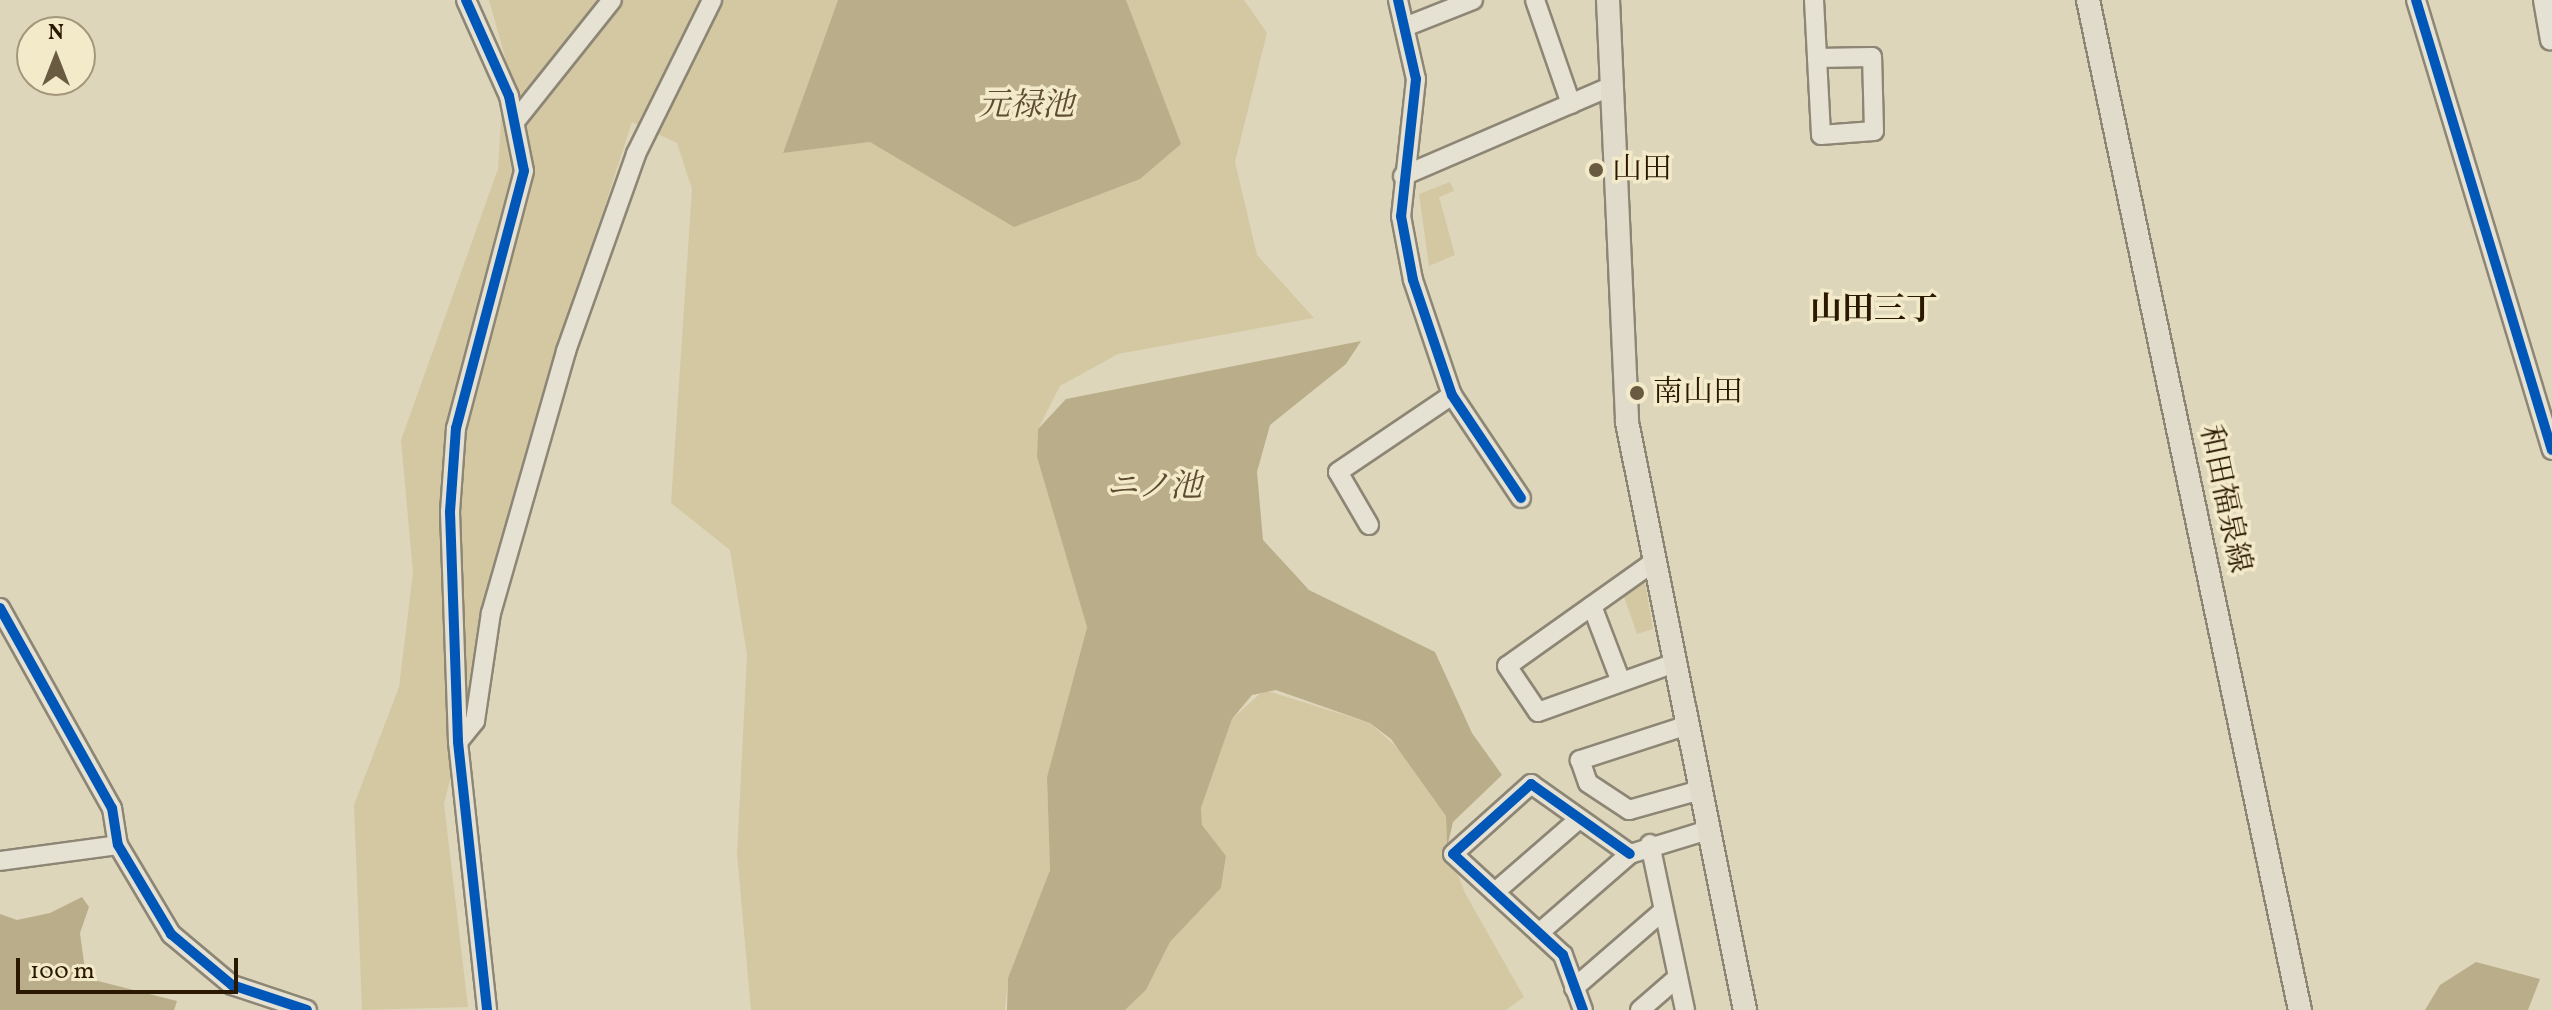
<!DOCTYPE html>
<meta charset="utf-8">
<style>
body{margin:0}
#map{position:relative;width:2552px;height:1010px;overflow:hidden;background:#ded6bb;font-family:Vollkorn,"Noto Serif JP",serif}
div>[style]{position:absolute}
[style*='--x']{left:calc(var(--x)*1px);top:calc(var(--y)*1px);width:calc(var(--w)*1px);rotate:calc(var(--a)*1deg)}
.green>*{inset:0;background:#d4c8a3}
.water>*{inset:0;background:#baad89}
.roads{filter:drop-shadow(2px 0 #8d8675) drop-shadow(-2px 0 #8d8675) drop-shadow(0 2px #8d8675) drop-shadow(0 -2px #8d8675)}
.minor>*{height:18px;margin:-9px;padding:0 9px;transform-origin:9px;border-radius:9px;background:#e5e1d3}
.major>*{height:22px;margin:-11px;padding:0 11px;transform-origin:11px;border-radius:11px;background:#e0dbcb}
.cycleway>*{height:10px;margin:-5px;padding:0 5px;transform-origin:5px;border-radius:5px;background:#0057b8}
.dots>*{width:22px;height:22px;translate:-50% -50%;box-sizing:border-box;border:4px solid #f3eaca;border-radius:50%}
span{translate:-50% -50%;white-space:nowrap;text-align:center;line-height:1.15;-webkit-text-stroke:7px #f3eaca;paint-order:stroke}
.poi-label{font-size:30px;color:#2a1801}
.left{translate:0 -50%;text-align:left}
.street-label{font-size:30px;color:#2a1801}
.water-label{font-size:32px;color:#5d4c2f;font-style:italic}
.neighbourhood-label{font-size:32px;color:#2a1801;font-weight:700}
.north{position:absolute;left:16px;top:16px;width:80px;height:80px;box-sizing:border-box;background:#f3eaca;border:2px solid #a3967a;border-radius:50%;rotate:0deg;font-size:22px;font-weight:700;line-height:32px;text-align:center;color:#2a1801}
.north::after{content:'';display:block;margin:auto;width:28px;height:36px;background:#695a42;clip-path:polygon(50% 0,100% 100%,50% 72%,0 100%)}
.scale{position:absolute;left:16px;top:958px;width:222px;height:36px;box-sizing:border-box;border:4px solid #2a1801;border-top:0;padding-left:10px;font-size:24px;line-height:28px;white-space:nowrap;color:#2a1801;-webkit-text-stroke:6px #f3eaca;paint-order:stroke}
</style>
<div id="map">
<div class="green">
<i style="clip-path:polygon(489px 0,838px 0,783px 153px,870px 142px,940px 178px,1131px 16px,1126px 0,1244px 0,1267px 33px,1235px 162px,1257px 255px,1314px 318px,1118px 354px,1060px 386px,1038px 429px,1037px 457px,1087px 626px,1047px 777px,1050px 870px,1008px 978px,1005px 1010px,751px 1010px,737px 854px,747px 655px,730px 550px,671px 503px,692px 189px,677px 143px,632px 122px,544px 393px,444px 804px,468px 1007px,362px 1010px,354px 805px,399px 687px,413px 573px,401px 440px,498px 169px,505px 57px)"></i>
<i style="clip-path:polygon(1450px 182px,1454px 191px,1439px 197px,1455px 255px,1429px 266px,1419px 194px)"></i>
<i style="clip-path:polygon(1644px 576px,1653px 629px,1637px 634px,1622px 591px)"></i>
<i style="clip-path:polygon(1264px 690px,1370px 723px,1412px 761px,1446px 816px,1447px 848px,1465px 893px,1524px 997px,1506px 1010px,1125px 1010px,1146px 990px,1170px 942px,1221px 888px,1226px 857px,1202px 825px,1201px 808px,1232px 719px)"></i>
</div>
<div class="water">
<i style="clip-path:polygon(838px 0,1126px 0,1181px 144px,1140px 179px,1014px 227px,870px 142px,783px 153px)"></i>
<i style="clip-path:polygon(1361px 341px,1346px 364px,1270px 425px,1257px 472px,1263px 540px,1309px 590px,1435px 652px,1472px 733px,1502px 775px,1453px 822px,1447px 848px,1446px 816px,1391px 739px,1370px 723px,1276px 690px,1252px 695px,1232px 719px,1201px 808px,1202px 825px,1226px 856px,1221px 888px,1170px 942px,1146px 990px,1125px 1010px,1007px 1010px,1008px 978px,1050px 870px,1047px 777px,1087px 627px,1037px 457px,1038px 429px,1066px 399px)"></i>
<i style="clip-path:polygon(82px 897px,89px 907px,80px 933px,86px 978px,177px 1001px,174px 1010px,0 1010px,0 914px,17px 920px,50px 913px)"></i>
<i style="clip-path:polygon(2476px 962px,2540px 979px,2528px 1010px,2425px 1010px,2440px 985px)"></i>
</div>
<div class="roads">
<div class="minor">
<i style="--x:466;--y:0;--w:105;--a:65.9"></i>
<i style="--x:509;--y:96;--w:76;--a:78.7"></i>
<i style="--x:524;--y:171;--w:266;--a:104.8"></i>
<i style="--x:456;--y:428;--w:84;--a:94.1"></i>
<i style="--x:450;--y:512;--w:230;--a:88"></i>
<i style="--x:458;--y:742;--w:270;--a:83.8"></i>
<i style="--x:1398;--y:0;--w:81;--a:77.2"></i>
<i style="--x:1416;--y:79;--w:138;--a:96.2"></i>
<i style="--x:1401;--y:216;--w:65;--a:79.4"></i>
<i style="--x:1413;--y:280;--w:121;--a:71.3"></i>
<i style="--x:1452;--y:395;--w:124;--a:56.2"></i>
<i style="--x:1535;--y:0;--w:110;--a:70.9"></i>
<i style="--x:1814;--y:0;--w:58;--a:87"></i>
<i style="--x:1817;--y:58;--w:77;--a:87"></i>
<i style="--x:1821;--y:135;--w:53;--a:-4.3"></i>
<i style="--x:1874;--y:131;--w:74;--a:-91.5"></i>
<i style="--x:1872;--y:57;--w:55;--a:179"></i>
<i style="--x:2416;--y:0;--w:470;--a:73.2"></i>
<i style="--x:2543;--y:0;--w:41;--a:80.1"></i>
<i style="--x:1407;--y:26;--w:71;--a:-21.5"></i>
<i style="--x:517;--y:119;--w:152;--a:-51.4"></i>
<i style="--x:1403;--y:176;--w:228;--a:-23.3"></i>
<i style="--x:1369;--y:525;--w:61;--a:-120.3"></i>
<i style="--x:1338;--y:472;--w:138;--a:-34"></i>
<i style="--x:1655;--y:561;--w:181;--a:144.6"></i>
<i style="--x:1507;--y:666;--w:55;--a:56"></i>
<i style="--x:1538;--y:712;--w:145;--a:-19.7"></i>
<i style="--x:1592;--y:606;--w:81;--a:69.1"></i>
<i style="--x:0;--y:608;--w:229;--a:60.8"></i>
<i style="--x:112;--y:808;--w:37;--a:81"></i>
<i style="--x:118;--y:845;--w:104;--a:59.2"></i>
<i style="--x:171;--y:934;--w:80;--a:39.9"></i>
<i style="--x:232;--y:985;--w:79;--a:18.4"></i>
<i style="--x:1688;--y:725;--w:114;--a:162"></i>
<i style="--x:1580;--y:760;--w:24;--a:71"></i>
<i style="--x:1588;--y:783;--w:49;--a:33.4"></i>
<i style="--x:1629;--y:810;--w:74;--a:-15.7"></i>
<i style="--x:458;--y:742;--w:27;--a:-51"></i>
<i style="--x:475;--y:721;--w:109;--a:-81.6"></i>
<i style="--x:491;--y:613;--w:273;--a:-74"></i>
<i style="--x:566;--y:351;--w:209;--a:-70.4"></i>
<i style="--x:636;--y:154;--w:172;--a:-63.7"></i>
<i style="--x:1650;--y:844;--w:170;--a:78.1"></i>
<i style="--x:0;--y:861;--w:119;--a:-7.7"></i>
<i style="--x:1495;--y:892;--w:111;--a:-41"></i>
<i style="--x:1539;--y:933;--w:121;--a:-41"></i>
<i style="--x:1630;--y:854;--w:82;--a:-17.1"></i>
<i style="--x:1574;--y:988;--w:118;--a:-40.9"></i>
<i style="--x:1583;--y:1010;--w:59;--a:-110"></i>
<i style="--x:1563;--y:955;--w:149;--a:-137.4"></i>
<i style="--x:1453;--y:854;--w:105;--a:-41.9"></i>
<i style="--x:1531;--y:784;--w:121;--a:35.3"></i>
<i style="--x:1640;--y:1010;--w:50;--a:-41"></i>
</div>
<div class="major">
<i style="--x:1608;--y:0;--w:422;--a:87.4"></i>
<i style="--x:1627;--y:422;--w:600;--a:78.65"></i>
<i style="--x:2088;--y:0;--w:1032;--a:78.15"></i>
</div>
</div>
<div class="cycleway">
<i style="--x:466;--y:0;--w:105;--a:65.9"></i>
<i style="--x:509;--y:96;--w:76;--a:78.7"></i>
<i style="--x:524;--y:171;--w:266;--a:104.8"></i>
<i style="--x:456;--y:428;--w:84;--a:94.1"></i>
<i style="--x:450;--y:512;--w:230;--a:88"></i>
<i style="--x:458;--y:742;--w:270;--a:83.8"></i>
<i style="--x:1398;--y:0;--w:81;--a:77.2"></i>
<i style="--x:1416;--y:79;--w:138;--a:96.2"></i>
<i style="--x:1401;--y:216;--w:65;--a:79.4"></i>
<i style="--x:1413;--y:280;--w:121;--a:71.3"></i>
<i style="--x:1452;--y:395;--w:124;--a:56.2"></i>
<i style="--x:2416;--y:0;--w:470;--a:73.2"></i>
<i style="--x:0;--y:608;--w:229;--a:60.8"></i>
<i style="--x:112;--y:808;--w:37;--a:81"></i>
<i style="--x:118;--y:845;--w:104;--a:59.2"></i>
<i style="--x:171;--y:934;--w:80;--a:39.9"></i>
<i style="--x:232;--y:985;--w:79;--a:18.4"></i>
<i style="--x:1583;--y:1010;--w:59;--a:-110"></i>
<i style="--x:1563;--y:955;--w:149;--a:-137.4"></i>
<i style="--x:1453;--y:854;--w:105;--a:-41.9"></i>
<i style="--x:1531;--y:784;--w:121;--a:35.3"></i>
</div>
<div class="dots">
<i style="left:1596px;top:170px;background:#695a42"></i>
<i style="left:1637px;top:393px;background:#695a42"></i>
</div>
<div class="poi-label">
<span class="left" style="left:1612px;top:170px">山田</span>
<span class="left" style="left:1653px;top:393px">南山田</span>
</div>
<div class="street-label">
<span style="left:2224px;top:499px;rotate:78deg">和田福泉線</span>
</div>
<div class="water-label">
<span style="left:1026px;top:107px">元禄池</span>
<span style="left:1154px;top:488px">ニノ池</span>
</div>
<div class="neighbourhood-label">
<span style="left:1874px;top:311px">山田三丁</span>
</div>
<div class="north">N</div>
<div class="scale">100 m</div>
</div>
